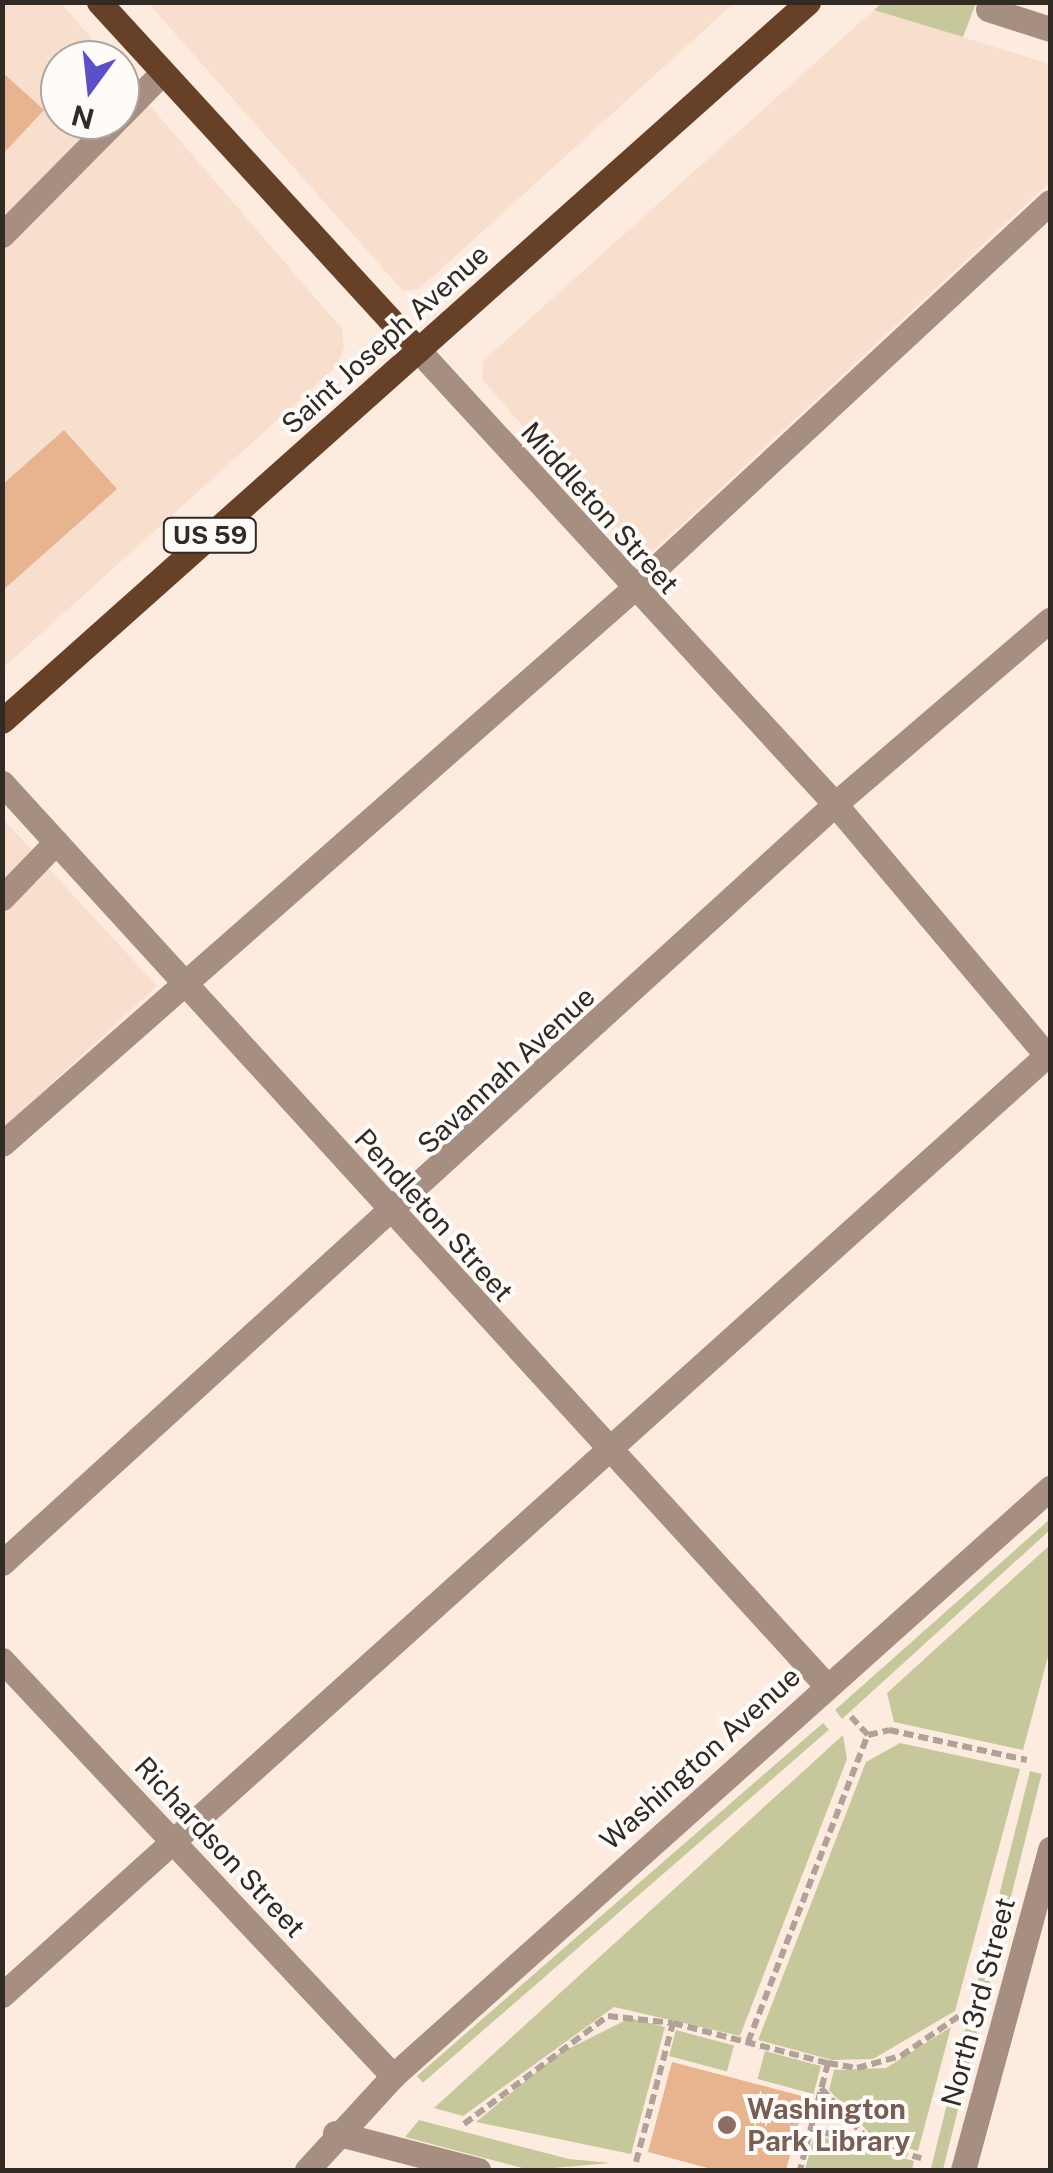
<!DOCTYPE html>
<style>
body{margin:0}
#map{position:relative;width:1053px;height:2173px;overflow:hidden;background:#fdebdf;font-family:"Public Sans",sans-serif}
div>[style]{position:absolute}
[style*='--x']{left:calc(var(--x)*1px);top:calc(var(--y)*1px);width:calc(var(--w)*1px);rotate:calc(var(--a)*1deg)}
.built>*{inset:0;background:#f7decd}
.green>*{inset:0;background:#c6c89c;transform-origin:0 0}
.building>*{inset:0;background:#e7b48f}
.path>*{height:6px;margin-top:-3px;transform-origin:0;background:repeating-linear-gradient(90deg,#b0a299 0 10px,transparent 0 15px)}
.minor>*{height:25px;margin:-12.5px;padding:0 12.5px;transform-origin:12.5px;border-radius:12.5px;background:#a68e80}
.major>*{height:25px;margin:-12.5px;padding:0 12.5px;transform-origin:12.5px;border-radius:12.5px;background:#664027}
.dots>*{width:28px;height:28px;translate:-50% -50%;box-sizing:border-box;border:5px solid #fffbf9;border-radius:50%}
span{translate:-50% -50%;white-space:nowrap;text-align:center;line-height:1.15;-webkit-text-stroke:8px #fffbf9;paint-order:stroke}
.shield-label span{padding:2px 8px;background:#fffbf9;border:2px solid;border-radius:8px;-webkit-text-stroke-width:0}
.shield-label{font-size:25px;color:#312a25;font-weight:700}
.street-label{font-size:28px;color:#312a25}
.education-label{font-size:28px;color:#785e54;font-weight:700}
.left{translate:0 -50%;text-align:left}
.frame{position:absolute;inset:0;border:5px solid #312a25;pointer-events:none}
.north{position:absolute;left:40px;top:40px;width:100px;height:100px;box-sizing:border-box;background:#fffbf9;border:2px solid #ada7a4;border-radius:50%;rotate:195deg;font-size:28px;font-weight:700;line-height:40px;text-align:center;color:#312a25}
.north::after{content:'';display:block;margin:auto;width:35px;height:45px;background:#5b50c8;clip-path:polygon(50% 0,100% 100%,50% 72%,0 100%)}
</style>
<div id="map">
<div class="built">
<i style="clip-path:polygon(3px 3px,61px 3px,110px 60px,60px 60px,60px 120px,120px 120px,120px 71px,342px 329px,344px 347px,337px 366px,3px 668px)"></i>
<i style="clip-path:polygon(148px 3px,734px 3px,419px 289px,403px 291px)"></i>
<i style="clip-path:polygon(874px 10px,1050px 64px,1050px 182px,641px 562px,482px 379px,483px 361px)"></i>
<i style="clip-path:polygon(3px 819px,157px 986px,3px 1128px)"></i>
</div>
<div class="green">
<i style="clip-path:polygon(882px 3px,882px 2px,976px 3px,963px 37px,874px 10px)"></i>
<i style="clip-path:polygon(1050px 1519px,1050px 1530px,842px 1719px,835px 1710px)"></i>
<i style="clip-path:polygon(1050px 1545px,1050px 1649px,1023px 1750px,894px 1722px,887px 1693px)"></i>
<i style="left:823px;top:1723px;width:9px;height:538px;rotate:49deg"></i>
<i style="clip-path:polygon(843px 1735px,847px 1759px,740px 2036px,614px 2007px,463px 2116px,434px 2108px)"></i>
<i style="clip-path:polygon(900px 1743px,1020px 1769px,955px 2011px,873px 2059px,832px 2060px,758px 2040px,866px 1762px)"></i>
<i style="left:1030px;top:1771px;width:12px;height:412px;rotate:14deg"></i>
<i style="clip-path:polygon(630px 2018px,665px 2027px,631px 2154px,476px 2122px,558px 2054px)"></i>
<i style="clip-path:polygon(951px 2027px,918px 2151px,875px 2139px,829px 2090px,834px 2070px,886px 2068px)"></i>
<i style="left:676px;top:2030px;width:60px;height:27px;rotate:15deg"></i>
<i style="left:765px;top:2051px;width:58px;height:29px;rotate:15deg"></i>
<i style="clip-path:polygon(419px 2120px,569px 2159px,611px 2163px,530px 2170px,405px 2137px)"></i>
<i style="clip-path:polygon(814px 2135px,914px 2161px,912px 2170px,805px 2170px)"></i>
</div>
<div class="building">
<i style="clip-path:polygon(2px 72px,44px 110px,2px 155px)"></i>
<i style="clip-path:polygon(64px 430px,117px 489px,2px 591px,2px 485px)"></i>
<i style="clip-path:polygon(672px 2062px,806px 2097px,786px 2170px,715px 2170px,648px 2152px)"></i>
</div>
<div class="path">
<i style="--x:868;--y:1735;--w:22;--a:-13"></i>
<i style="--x:889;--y:1730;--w:141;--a:12.3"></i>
<i style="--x:748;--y:2042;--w:330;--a:-68.7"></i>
<i style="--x:868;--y:1735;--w:25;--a:-133"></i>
<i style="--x:828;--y:2063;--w:29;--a:10"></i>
<i style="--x:857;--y:2068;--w:46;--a:-15.3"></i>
<i style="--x:901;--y:2056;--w:70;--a:-34.6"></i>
<i style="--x:821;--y:2088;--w:77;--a:47.6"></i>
<i style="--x:464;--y:2124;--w:180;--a:-36.9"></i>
<i style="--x:608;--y:2016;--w:65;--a:6.1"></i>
<i style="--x:811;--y:2129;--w:114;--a:14.8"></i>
<i style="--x:636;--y:2162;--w:144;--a:-75.1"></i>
<i style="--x:673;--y:2023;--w:160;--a:14.5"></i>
<i style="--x:828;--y:2063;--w:111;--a:104.7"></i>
</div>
<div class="minor">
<i style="--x:988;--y:9;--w:65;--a:17.9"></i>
<i style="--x:120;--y:116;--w:60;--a:-45.7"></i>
<i style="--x:2;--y:235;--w:162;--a:-45.3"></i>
<i style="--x:418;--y:350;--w:616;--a:47.43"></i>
<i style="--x:835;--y:804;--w:334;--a:49.9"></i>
<i style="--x:2;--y:783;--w:1220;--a:47.59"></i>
<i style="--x:2;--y:898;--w:78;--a:-46"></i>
<i style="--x:2;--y:1144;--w:839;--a:-41.33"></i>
<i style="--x:632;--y:590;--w:570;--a:-42.87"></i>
<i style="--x:2;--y:1563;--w:1127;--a:-42.34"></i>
<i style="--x:835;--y:804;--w:283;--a:-40.6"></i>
<i style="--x:2;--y:1660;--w:571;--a:46.77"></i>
<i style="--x:2;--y:1995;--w:1406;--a:-41.97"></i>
<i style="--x:335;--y:2133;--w:148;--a:14.5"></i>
<i style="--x:307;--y:2170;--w:127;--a:-47.5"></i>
<i style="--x:393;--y:2076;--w:882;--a:-41.83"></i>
<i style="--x:963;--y:2170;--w:333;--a:-74.8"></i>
</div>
<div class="major">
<i style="--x:99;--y:2;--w:472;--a:47.5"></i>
<i style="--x:2;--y:721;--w:1080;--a:-41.73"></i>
</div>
<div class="dots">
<i style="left:727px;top:2125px;background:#8d6e63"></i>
</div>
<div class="shield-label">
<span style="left:210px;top:535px">US 59</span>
</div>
<div class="street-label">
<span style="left:385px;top:339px;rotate:-42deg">Saint Joseph Avenue</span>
<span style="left:600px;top:508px;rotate:48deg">Middleton Street</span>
<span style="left:506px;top:1070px;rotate:-43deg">Savannah Avenue</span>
<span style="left:434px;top:1215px;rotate:48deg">Pendleton Street</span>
<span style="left:700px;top:1758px;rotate:-42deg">Washington Avenue</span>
<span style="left:220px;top:1847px;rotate:47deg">Richardson Street</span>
<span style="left:978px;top:2002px;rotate:-75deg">North 3rd Street</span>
</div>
<div class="education-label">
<span class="left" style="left:747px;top:2125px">Washington<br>Park Library</span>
</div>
<div class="frame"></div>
<div class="north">N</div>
</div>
